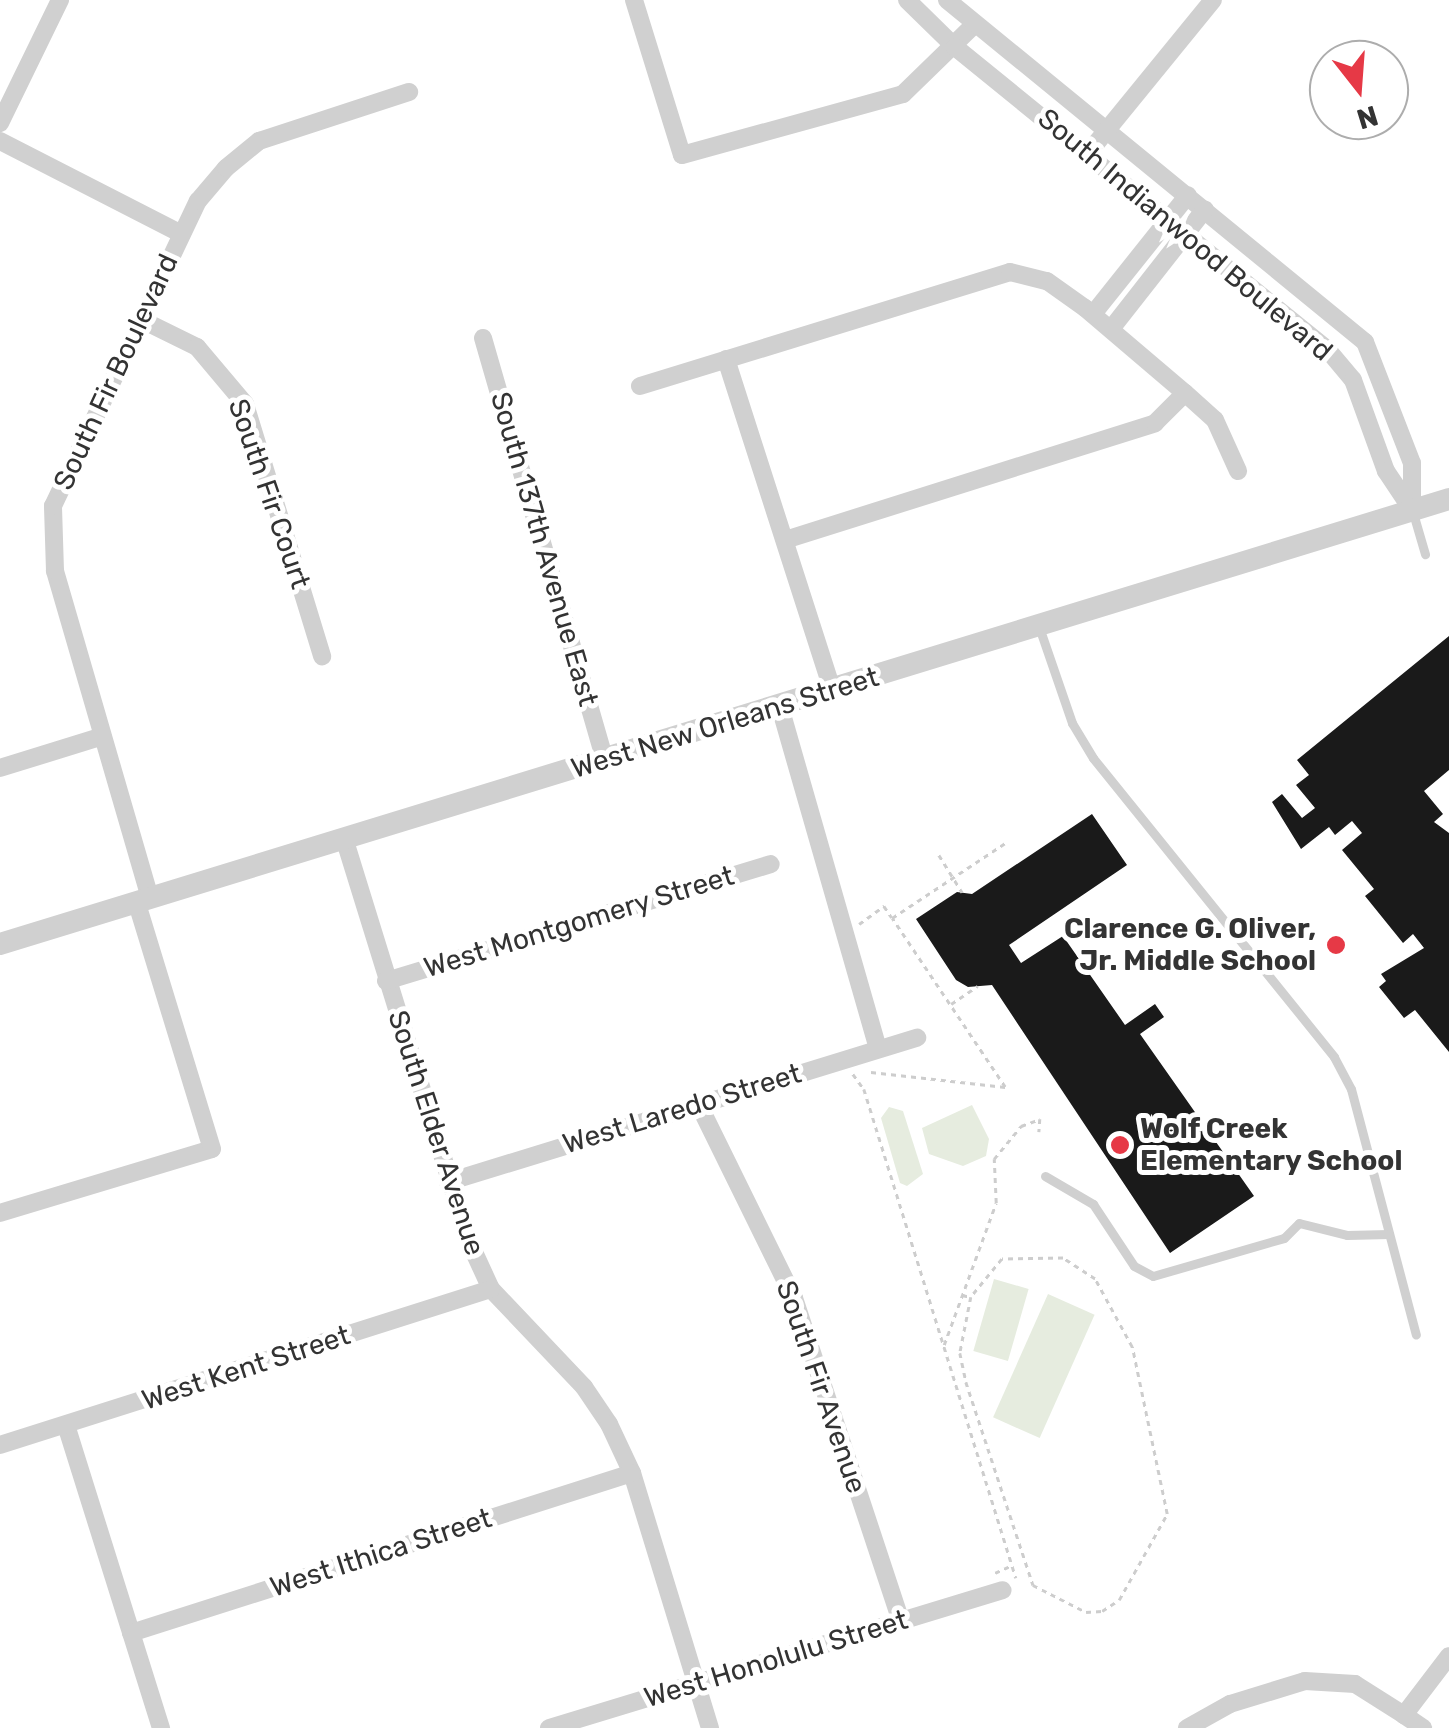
<!DOCTYPE html>
<style>
body{margin:0}
#map{position:relative;width:1449px;height:1728px;overflow:hidden;background:#fff;font-family:Rubik,sans-serif}
div>[style]{position:absolute}
[style*='--x']{left:calc(var(--x)*1px);top:calc(var(--y)*1px);width:calc(var(--w)*1px);rotate:calc(var(--a)*1deg)}
.green>*{inset:0;background:#e6ecdf;transform-origin:0 0}
.building>*{inset:0;background:#1a1a1a}
.path>*{height:2.5px;margin-top:-1.25px;transform-origin:0;background:repeating-linear-gradient(90deg,#cdcdcd 0 5px,transparent 0 10px)}
.service>*{height:9px;margin:-4.5px;padding:0 4.5px;transform-origin:4.5px;border-radius:4.5px;background:#d0d0d0}
.minor>*{height:18px;margin:-9px;padding:0 9px;transform-origin:9px;border-radius:9px;background:#d0d0d0}
.tertiary>*{height:22px;margin:-11px;padding:0 11px;transform-origin:11px;border-radius:11px;background:#d0d0d0}
.dots>*{width:28px;height:28px;translate:-50% -50%;box-sizing:border-box;border:5px solid #fff;border-radius:50%}
span{translate:-50% -50%;white-space:nowrap;text-align:center;line-height:1.15;-webkit-text-stroke:10px #fff;paint-order:stroke}
.street-label{font-size:28px;color:#333}
.poi-label{font-size:28px;color:#333;font-weight:700}
.right{translate:-100% -50%;text-align:right}
.left{translate:0 -50%;text-align:left}
.north{position:absolute;left:1309px;top:40px;width:100px;height:100px;box-sizing:border-box;background:#fff;border:2px solid #adadad;border-radius:50%;rotate:163deg;font-size:28px;font-weight:700;line-height:40px;text-align:center;color:#333}
.north::after{content:'';display:block;margin:auto;width:35px;height:45px;background:#e63946;clip-path:polygon(50% 0,100% 100%,50% 72%,0 100%)}
</style>
<div id="map">
<div class="green">
<i style="clip-path:polygon(972px 1105px,989px 1139px,986px 1156px,963px 1166px,929px 1154px,922px 1128px)"></i>
<i style="clip-path:polygon(889px 1107px,903px 1111px,923px 1174px,907px 1186px,900px 1183px,881px 1118px)"></i>
<i style="left:994px;top:1279px;width:36px;height:75px;rotate:16deg"></i>
<i style="left:1048px;top:1294px;width:51px;height:135px;rotate:24deg"></i>
</div>
<div class="building">
<i style="clip-path:polygon(1449px 636px,1449px 770px,1424px 791px,1443px 814px,1434px 822px,1449px 833px,1449px 1052px,1415px 1010px,1404px 1018px,1379px 987px,1386px 981px,1381px 974px,1424px 948px,1413px 934px,1403px 943px,1365px 896px,1374px 889px,1342px 850px,1362px 833px,1352px 821px,1335px 835px,1329px 827px,1301px 849px,1272px 802px,1282px 794px,1302px 818px,1315px 808px,1296px 785px,1309px 775px,1297px 760px)"></i>
<i style="clip-path:polygon(1092px 814px,1127px 865px,1009px 945px,1021px 963px,1063px 936px,1125px 1025px,1155px 1004px,1164px 1017px,1140px 1034px,1254px 1196px,1170px 1253px,992px 985px,968px 987px,956px 980px,916px 919px,957px 892px,972px 894px)"></i>
</div>
<div class="path">
<i style="--x:939;--y:855;--w:44;--a:58.1"></i>
<i style="--x:859;--y:924;--w:31;--a:-36"></i>
<i style="--x:884;--y:906;--w:14;--a:56"></i>
<i style="--x:892;--y:918;--w:138;--a:-33.5"></i>
<i style="--x:951;--y:1004;--w:32;--a:-34"></i>
<i style="--x:871;--y:1072;--w:135;--a:6.4"></i>
<i style="--x:1005;--y:1087;--w:203;--a:-123.8"></i>
<i style="--x:853;--y:1074;--w:19;--a:54"></i>
<i style="--x:864;--y:1089;--w:512;--a:72.73"></i>
<i style="--x:962;--y:1295;--w:9;--a:13"></i>
<i style="--x:971;--y:1297;--w:57;--a:101.1"></i>
<i style="--x:960;--y:1353;--w:30;--a:78"></i>
<i style="--x:966;--y:1382;--w:214;--a:71.7"></i>
<i style="--x:1033;--y:1585;--w:59;--a:27"></i>
<i style="--x:1086;--y:1612;--w:16;--a:-4"></i>
<i style="--x:1102;--y:1611;--w:20;--a:-33"></i>
<i style="--x:1119;--y:1600;--w:98;--a:-60.8"></i>
<i style="--x:1167;--y:1514;--w:171;--a:-101.8"></i>
<i style="--x:1132;--y:1347;--w:77;--a:-118.6"></i>
<i style="--x:1095;--y:1279;--w:38;--a:-147"></i>
<i style="--x:1063;--y:1258;--w:61;--a:179.1"></i>
<i style="--x:1002;--y:1259;--w:49;--a:129.2"></i>
<i style="--x:944;--y:1345;--w:151;--a:-69.9"></i>
<i style="--x:996;--y:1203;--w:44;--a:-92.6"></i>
<i style="--x:994;--y:1159;--w:43;--a:-50.7"></i>
<i style="--x:1021;--y:1126;--w:20;--a:-20"></i>
<i style="--x:1040;--y:1119;--w:13;--a:94"></i>
<i style="--x:995;--y:1573;--w:17;--a:-25"></i>
</div>
<div class="service">
<i style="--x:1413;--y:513;--w:43;--a:73.7"></i>
<i style="--x:1039;--y:627;--w:102;--a:71"></i>
<i style="--x:1072;--y:723;--w:41;--a:59"></i>
<i style="--x:1093;--y:758;--w:384;--a:51.1"></i>
<i style="--x:1334;--y:1057;--w:36;--a:62"></i>
<i style="--x:1351;--y:1089;--w:254;--a:75.2"></i>
<i style="--x:1045;--y:1176;--w:56;--a:30.3"></i>
<i style="--x:1093;--y:1204;--w:74;--a:56.5"></i>
<i style="--x:1134;--y:1266;--w:21;--a:28"></i>
<i style="--x:1153;--y:1276;--w:136;--a:-16.2"></i>
<i style="--x:1284;--y:1238;--w:21;--a:-45"></i>
<i style="--x:1299;--y:1223;--w:49;--a:14"></i>
<i style="--x:1347;--y:1235;--w:42;--a:-1.4"></i>
</div>
<div class="minor">
<i style="--x:634;--y:0;--w:162;--a:72.8"></i>
<i style="--x:682;--y:155;--w:229;--a:-15.4"></i>
<i style="--x:903;--y:94;--w:100;--a:-44.2"></i>
<i style="--x:907;--y:0;--w:67;--a:44.4"></i>
<i style="--x:955;--y:47;--w:479;--a:39.1"></i>
<i style="--x:1327;--y:349;--w:40;--a:50"></i>
<i style="--x:1353;--y:380;--w:97;--a:70.1"></i>
<i style="--x:1386;--y:471;--w:47;--a:56.3"></i>
<i style="--x:947;--y:0;--w:540;--a:39.29"></i>
<i style="--x:1365;--y:342;--w:130;--a:68.8"></i>
<i style="--x:1412;--y:463;--w:46;--a:90"></i>
<i style="--x:0;--y:123;--w:137;--a:-64"></i>
<i style="--x:0;--y:141;--w:204;--a:27.1"></i>
<i style="--x:1089;--y:152;--w:196;--a:-50.8"></i>
<i style="--x:1093;--y:314;--w:152;--a:-51.4"></i>
<i style="--x:140;--y:319;--w:64;--a:26.2"></i>
<i style="--x:197;--y:347;--w:75;--a:49.9"></i>
<i style="--x:245;--y:404;--w:264;--a:73"></i>
<i style="--x:1111;--y:329;--w:152;--a:-51.9"></i>
<i style="--x:483;--y:338;--w:439;--a:73.9"></i>
<i style="--x:726;--y:359;--w:348;--a:72.2"></i>
<i style="--x:640;--y:386;--w:387;--a:-17.1"></i>
<i style="--x:1010;--y:272;--w:38;--a:14"></i>
<i style="--x:1047;--y:281;--w:47;--a:35.4"></i>
<i style="--x:1085;--y:308;--w:131;--a:40.4"></i>
<i style="--x:1185;--y:393;--w:40;--a:42"></i>
<i style="--x:1215;--y:420;--w:56;--a:65.7"></i>
<i style="--x:785;--y:540;--w:388;--a:-17.5"></i>
<i style="--x:1155;--y:423;--w:42;--a:-45"></i>
<i style="--x:780;--y:707;--w:356;--a:74"></i>
<i style="--x:0;--y:768;--w:105;--a:-17.2"></i>
<i style="--x:345;--y:841;--w:417;--a:72.8"></i>
<i style="--x:468;--y:1239;--w:55;--a:65.3"></i>
<i style="--x:491;--y:1289;--w:135;--a:46.5"></i>
<i style="--x:584;--y:1387;--w:45;--a:56"></i>
<i style="--x:609;--y:1424;--w:54;--a:64.9"></i>
<i style="--x:632;--y:1473;--w:267;--a:73"></i>
<i style="--x:150;--y:898;--w:341;--a:-106.2"></i>
<i style="--x:55;--y:571;--w:65;--a:-91.8"></i>
<i style="--x:53;--y:506;--w:338;--a:-64.6"></i>
<i style="--x:198;--y:201;--w:43;--a:-49.7"></i>
<i style="--x:226;--y:168;--w:43;--a:-39.3"></i>
<i style="--x:259;--y:141;--w:158;--a:-18.1"></i>
<i style="--x:386;--y:981;--w:402;--a:-16.9"></i>
<i style="--x:699;--y:1105;--w:215;--a:63.8"></i>
<i style="--x:794;--y:1298;--w:341;--a:71.7"></i>
<i style="--x:448;--y:1182;--w:491;--a:-17.1"></i>
<i style="--x:0;--y:1213;--w:221;--a:-16.8"></i>
<i style="--x:212;--y:1149;--w:256;--a:-107"></i>
<i style="--x:66;--y:1425;--w:318;--a:72.6"></i>
<i style="--x:0;--y:1445;--w:515;--a:-17.63"></i>
<i style="--x:131;--y:1633;--w:526;--a:-17.71"></i>
<i style="--x:1404;--y:1715;--w:23;--a:34"></i>
<i style="--x:549;--y:1728;--w:474;--a:-16.9"></i>
<i style="--x:1187;--y:1728;--w:49;--a:-29.2"></i>
<i style="--x:1230;--y:1704;--w:78;--a:-17"></i>
<i style="--x:1305;--y:1681;--w:50;--a:3.4"></i>
<i style="--x:1355;--y:1684;--w:58;--a:32.3"></i>
<i style="--x:1404;--y:1715;--w:74;--a:-52.7"></i>
</div>
<div class="tertiary">
<i style="--x:0;--y:944;--w:1516;--a:-17.07"></i>
</div>
<div class="dots">
<i style="left:1336px;top:945px;background:#e63946"></i>
<i style="left:1120px;top:1145px;background:#e63946"></i>
</div>
<div class="street-label">
<span style="left:1185px;top:235px;rotate:40deg">South Indianwood Boulevard</span>
<span style="left:116px;top:372px;rotate:-65deg">South Fir Boulevard</span>
<span style="left:269px;top:494px;rotate:71deg">South Fir Court</span>
<span style="left:544px;top:549px;rotate:74deg">South 137th Avenue East</span>
<span style="left:725px;top:723px;rotate:-17deg">West New Orleans Street</span>
<span style="left:579px;top:922px;rotate:-17deg">West Montgomery Street</span>
<span style="left:682px;top:1109px;rotate:-17deg">West Laredo Street</span>
<span style="left:436px;top:1133px;rotate:72deg">South Elder Avenue</span>
<span style="left:246px;top:1368px;rotate:-18deg">West Kent Street</span>
<span style="left:821px;top:1387px;rotate:71deg">South Fir Avenue</span>
<span style="left:381px;top:1553px;rotate:-18deg">West Ithica Street</span>
<span style="left:776px;top:1659px;rotate:-17deg">West Honolulu Street</span>
</div>
<div class="poi-label">
<span class="right" style="left:1316px;top:945px">Clarence G. Oliver,<br>Jr. Middle School</span>
<span class="left" style="left:1140px;top:1145px">Wolf Creek<br>Elementary School</span>
</div>
<div class="north">N</div>
</div>
